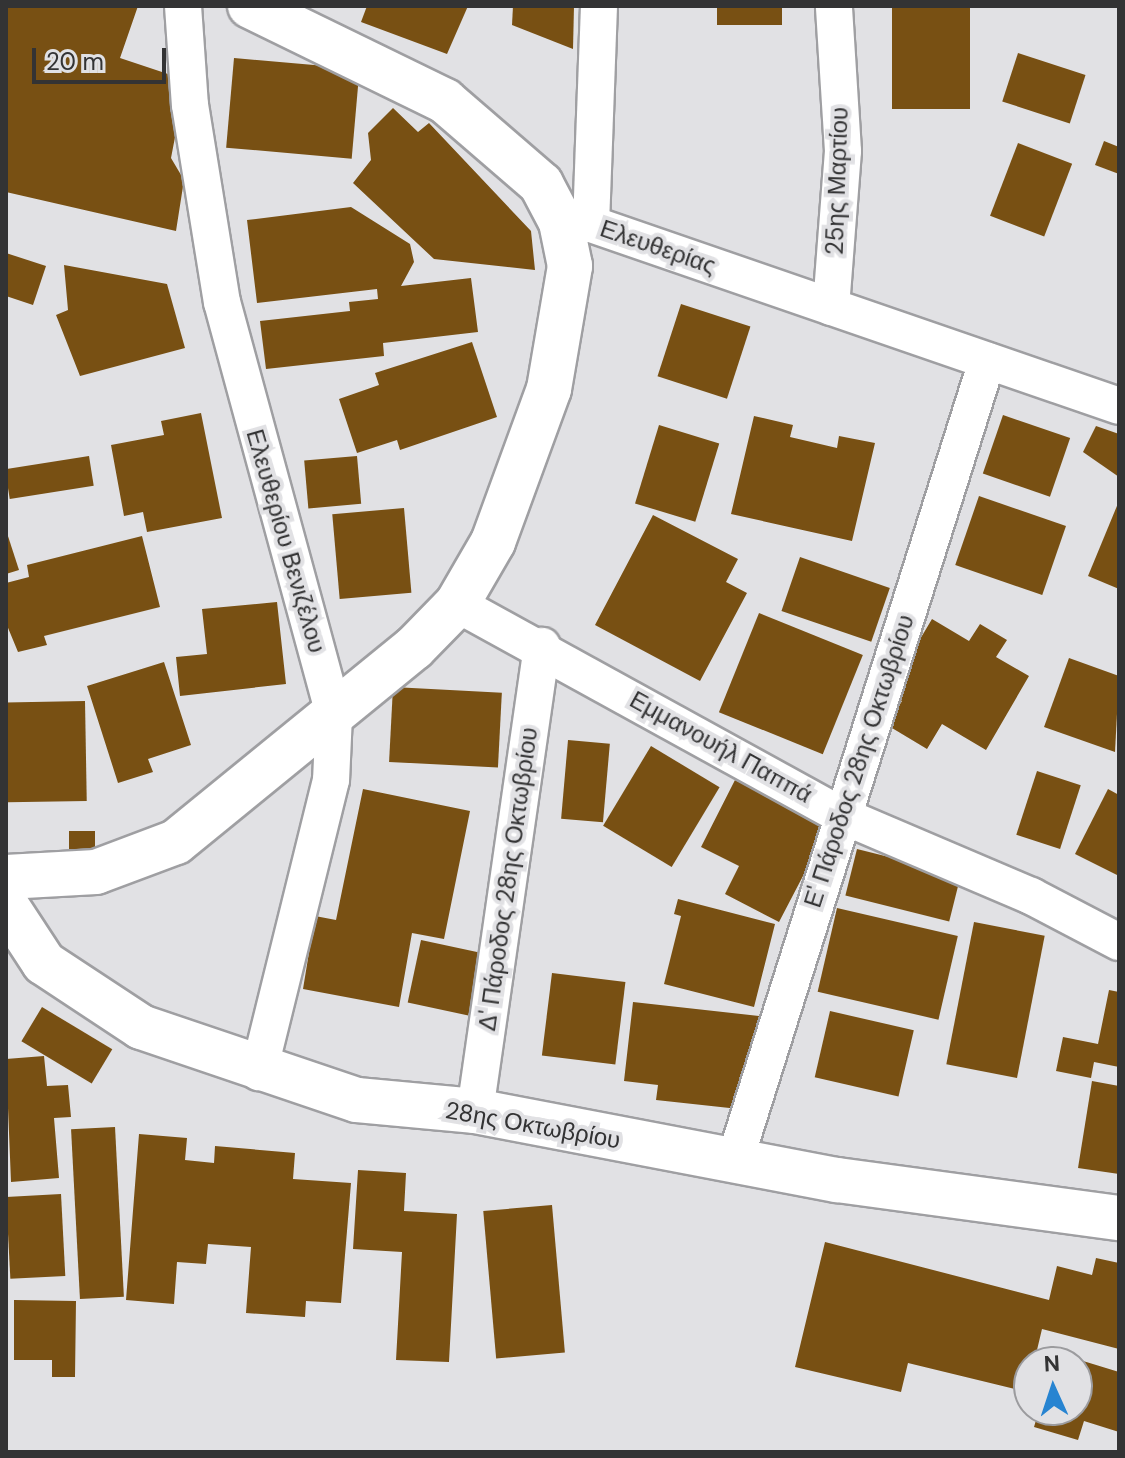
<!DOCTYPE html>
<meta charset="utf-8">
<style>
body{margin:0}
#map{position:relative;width:1125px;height:1458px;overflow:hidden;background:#e1e1e4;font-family:"DM Sans",sans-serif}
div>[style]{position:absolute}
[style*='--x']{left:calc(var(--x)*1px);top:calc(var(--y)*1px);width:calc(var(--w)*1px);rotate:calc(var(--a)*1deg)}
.building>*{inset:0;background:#785013;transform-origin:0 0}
.roads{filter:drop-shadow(2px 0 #9f9fa2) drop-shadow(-2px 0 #9f9fa2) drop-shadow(0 2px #9f9fa2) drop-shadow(0 -2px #9f9fa2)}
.minor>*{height:36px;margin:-18px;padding:0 18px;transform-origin:18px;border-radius:18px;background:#fff}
.tertiary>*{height:44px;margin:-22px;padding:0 22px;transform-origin:22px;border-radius:22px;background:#fff}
span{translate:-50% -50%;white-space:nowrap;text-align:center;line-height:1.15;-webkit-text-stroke:8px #e1e1e4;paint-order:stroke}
.street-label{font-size:24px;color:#333334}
.frame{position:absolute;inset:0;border:8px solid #333334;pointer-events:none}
.north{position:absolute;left:1013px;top:1346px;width:80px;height:80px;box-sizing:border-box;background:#e1e1e4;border:2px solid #9b9b9e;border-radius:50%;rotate:357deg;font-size:22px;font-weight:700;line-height:32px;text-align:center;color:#333334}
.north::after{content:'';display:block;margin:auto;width:28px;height:36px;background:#2784d1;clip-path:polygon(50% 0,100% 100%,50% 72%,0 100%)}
.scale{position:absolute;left:32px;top:48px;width:134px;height:36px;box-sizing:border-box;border:4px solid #333334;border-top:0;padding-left:10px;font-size:24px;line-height:28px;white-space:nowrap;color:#333334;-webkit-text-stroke:6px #e1e1e4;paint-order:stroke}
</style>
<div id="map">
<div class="building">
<i style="clip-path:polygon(6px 6px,138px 6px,120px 58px,186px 80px,171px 158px,184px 180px,176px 231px,6px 192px)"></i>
<i style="clip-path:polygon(367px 6px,468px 6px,447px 54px,361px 22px)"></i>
<i style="clip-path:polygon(513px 6px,574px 6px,573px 49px,512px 25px)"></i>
<i style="left:717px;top:6px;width:65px;height:19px"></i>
<i style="left:892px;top:6px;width:78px;height:103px"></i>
<i style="left:1018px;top:53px;width:71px;height:51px;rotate:18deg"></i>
<i style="left:234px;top:58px;width:126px;height:90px;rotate:5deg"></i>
<i style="clip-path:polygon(393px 108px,418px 132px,429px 123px,531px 231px,535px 270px,434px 259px,353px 183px,371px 160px,368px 133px)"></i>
<i style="clip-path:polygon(1104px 141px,1119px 147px,1119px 174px,1095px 165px)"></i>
<i style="left:1018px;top:143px;width:58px;height:78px;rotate:21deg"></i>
<i style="clip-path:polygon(351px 207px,410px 244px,414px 262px,401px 286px,471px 278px,478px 332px,383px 343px,384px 356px,266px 369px,260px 321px,350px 311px,349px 302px,378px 299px,377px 289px,257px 303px,247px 220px)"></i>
<i style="clip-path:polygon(6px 253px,46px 266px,33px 305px,6px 296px)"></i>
<i style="clip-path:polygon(64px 265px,167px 284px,185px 348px,80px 376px,56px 315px,68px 310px)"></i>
<i style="left:681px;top:304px;width:73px;height:76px;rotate:18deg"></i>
<i style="clip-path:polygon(472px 342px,497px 417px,400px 450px,397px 440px,357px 453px,339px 399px,379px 385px,375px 373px)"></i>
<i style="clip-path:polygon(201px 413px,222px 518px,147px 532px,143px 512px,124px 516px,111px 445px,164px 435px,161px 421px)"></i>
<i style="left:1003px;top:415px;width:71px;height:62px;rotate:19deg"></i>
<i style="clip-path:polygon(754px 416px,793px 425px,790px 437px,837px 448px,839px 436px,875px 443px,852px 541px,731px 514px)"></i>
<i style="left:659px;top:425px;width:63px;height:82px;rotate:17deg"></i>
<i style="clip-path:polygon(1096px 426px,1119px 434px,1119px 477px,1083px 452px)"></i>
<i style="left:89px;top:456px;width:30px;height:85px;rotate:81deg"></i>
<i style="left:357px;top:456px;width:48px;height:53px;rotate:85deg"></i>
<i style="left:979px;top:496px;width:92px;height:73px;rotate:19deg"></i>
<i style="clip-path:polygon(1119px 501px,1119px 589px,1088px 576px)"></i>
<i style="left:404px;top:508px;width:85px;height:72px;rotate:85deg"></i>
<i style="clip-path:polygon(653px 515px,738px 559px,726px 582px,747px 593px,700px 681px,595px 625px)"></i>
<i style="clip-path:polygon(6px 530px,19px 570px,6px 574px)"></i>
<i style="clip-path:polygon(142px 536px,160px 607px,44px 636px,47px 645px,18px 652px,6px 623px,6px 583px,29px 577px,27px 565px)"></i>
<i style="left:800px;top:557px;width:95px;height:57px;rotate:19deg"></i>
<i style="clip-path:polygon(277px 602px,286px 684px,180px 696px,176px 657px,207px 654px,202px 609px)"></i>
<i style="left:759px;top:613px;width:112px;height:107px;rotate:22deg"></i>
<i style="clip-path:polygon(932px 619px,969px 641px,980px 624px,1007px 640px,996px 657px,1029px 676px,986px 750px,942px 724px,927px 749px,887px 725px,902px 701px,888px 693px)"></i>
<i style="clip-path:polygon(1069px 658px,1119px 676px,1115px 752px,1044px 727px)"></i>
<i style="clip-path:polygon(164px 662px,191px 745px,148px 759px,153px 772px,118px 783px,87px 686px)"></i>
<i style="left:393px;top:687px;width:109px;height:75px;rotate:3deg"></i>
<i style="left:85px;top:701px;width:100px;height:79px;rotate:89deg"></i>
<i style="left:568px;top:740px;width:42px;height:79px;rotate:5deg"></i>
<i style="left:651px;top:746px;width:80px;height:93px;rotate:31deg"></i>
<i style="left:1037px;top:771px;width:46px;height:67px;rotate:18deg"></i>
<i style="clip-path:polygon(735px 780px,828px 828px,779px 922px,725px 894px,739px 866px,701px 847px)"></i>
<i style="clip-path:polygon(363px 789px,470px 811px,444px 939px,412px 933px,399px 1007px,303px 989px,315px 916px,336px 920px)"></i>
<i style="clip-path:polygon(1108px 789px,1119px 795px,1119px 876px,1075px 854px)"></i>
<i style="left:95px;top:831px;width:18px;height:26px;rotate:90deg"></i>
<i style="left:857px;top:849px;width:107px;height:48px;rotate:14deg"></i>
<i style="clip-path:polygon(678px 899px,775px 924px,754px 1007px,664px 984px,681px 916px,674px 914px)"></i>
<i style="left:837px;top:908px;width:124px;height:86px;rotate:13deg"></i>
<i style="left:974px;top:922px;width:72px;height:145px;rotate:11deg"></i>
<i style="left:421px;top:940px;width:62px;height:64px;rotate:12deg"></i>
<i style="left:552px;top:973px;width:74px;height:83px;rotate:7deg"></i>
<i style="clip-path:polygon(1109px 990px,1119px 992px,1119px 1067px,1094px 1062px,1091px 1078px,1056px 1071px,1063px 1037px,1098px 1044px)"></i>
<i style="clip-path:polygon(633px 1002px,759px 1016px,748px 1110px,656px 1100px,658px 1085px,624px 1081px)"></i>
<i style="left:42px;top:1007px;width:82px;height:40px;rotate:31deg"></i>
<i style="left:830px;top:1011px;width:86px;height:68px;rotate:13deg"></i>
<i style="clip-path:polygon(44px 1056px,47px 1086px,68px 1085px,71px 1117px,54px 1118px,59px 1178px,11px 1182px,6px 1059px)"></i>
<i style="clip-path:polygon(1092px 1081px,1119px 1086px,1119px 1174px,1078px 1168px)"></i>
<i style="left:115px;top:1127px;width:170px;height:44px;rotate:87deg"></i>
<i style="clip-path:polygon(139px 1134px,187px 1138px,185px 1160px,214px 1163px,215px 1146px,295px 1153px,293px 1179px,351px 1183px,341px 1303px,306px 1301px,305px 1317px,246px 1313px,251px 1247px,208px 1244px,206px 1264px,177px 1262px,174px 1304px,126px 1300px)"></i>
<i style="clip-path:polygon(358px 1170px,406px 1173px,404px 1211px,457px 1214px,449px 1362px,396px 1360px,402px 1252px,353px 1249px)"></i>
<i style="left:61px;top:1194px;width:82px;height:55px;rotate:87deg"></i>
<i style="left:552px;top:1205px;width:148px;height:69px;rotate:85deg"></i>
<i style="clip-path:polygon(825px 1242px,1049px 1300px,1057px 1266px,1092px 1275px,1096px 1258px,1119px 1263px,1119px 1349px,1042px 1329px,1027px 1392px,908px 1363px,901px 1392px,795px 1367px)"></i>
<i style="clip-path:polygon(14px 1300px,76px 1301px,75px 1377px,52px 1377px,52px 1360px,14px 1360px)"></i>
<i style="clip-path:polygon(1057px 1353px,1119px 1372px,1119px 1432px,1084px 1421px,1078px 1440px,1034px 1427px,1039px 1410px,1077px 1410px,1077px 1362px,1054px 1362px)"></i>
</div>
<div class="roads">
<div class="minor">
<i style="--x:183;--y:6;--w:99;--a:86"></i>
<i style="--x:190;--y:105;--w:200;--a:80.8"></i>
<i style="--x:222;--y:302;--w:428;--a:74.8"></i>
<i style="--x:334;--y:715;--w:65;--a:92.6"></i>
<i style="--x:331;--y:780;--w:301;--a:103.9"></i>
<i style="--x:561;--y:222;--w:30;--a:4"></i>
<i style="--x:591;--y:224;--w:558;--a:19.02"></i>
<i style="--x:591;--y:224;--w:218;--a:-87.9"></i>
<i style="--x:831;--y:307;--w:156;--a:-85.6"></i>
<i style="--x:843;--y:151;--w:145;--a:-93.6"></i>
<i style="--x:457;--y:604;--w:438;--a:28.8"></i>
<i style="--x:841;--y:815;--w:207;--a:23.1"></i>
<i style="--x:1031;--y:896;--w:99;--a:27.6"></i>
<i style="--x:475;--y:1111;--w:470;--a:-81.8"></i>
<i style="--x:734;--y:1163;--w:841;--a:-72.49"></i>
</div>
<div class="tertiary">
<i style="--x:6;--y:877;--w:90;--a:-3.2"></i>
<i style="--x:96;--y:872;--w:85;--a:-20.6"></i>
<i style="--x:176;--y:842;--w:307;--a:-39.2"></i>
<i style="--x:414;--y:648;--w:62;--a:-45.7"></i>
<i style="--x:457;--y:604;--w:72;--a:-59.9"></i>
<i style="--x:493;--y:542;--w:163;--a:-69.9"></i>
<i style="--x:549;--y:389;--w:125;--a:-80.3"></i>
<i style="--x:570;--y:266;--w:45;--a:-101.6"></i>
<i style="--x:561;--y:222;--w:43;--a:-117.8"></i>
<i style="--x:541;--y:184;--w:127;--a:-139.2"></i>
<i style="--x:445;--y:101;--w:217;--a:-154"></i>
<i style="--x:6;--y:905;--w:69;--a:56.8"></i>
<i style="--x:44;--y:963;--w:116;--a:33.4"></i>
<i style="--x:141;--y:1027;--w:228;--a:18.7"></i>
<i style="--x:357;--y:1100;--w:119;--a:5.3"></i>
<i style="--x:475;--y:1111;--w:369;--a:10.8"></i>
<i style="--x:837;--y:1180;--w:285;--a:7.7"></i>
</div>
</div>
<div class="street-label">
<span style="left:837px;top:181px;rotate:-88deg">25ης Μαρτίου</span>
<span style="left:658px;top:247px;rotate:19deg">Ελευθερίας</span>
<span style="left:286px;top:541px;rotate:74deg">Ελευθερίου Βενιζέλου</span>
<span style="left:721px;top:747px;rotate:29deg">Εμμανουήλ Παππά</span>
<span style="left:859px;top:761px;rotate:-72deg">Ε' Πάροδος 28ης Οκτωβρίου</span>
<span style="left:508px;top:879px;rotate:-82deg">Δ' Πάροδος 28ης Οκτωβρίου</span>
<span style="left:533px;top:1125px;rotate:10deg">28ης Οκτωβρίου</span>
</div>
<div class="frame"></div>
<div class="north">N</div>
<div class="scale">20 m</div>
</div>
